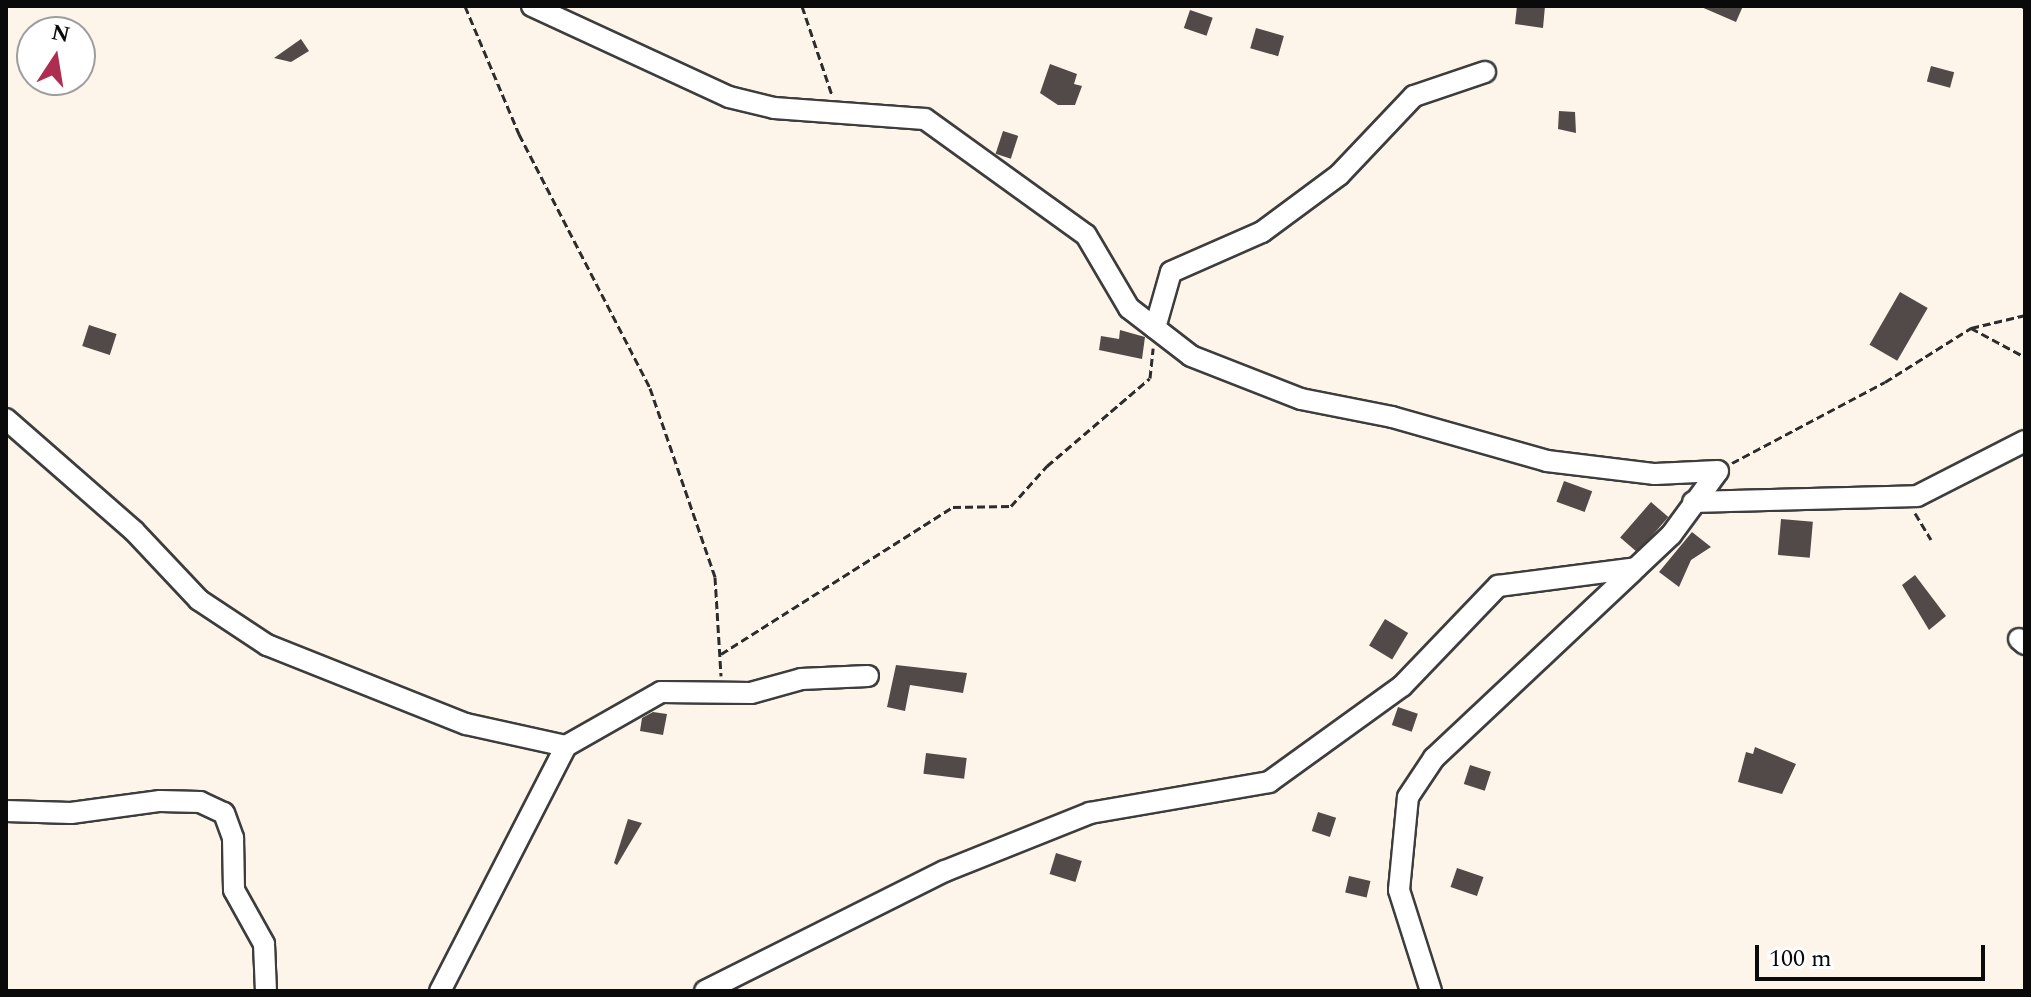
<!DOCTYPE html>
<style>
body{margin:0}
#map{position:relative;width:2031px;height:997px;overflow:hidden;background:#fdf5e9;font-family:Spectral,serif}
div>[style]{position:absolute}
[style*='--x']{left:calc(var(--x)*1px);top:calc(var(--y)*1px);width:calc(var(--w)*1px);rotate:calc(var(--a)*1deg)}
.building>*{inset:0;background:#524a48;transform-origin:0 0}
.path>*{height:3px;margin-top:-1.5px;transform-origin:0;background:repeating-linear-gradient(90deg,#2c2c2c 0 8px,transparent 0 12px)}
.roads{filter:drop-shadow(2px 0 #3d3d3d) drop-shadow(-2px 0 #3d3d3d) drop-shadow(0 2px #3d3d3d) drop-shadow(0 -2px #3d3d3d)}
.minor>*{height:20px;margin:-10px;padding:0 10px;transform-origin:10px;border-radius:10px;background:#fff}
span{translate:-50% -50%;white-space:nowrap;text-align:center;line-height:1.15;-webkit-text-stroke:8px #fff;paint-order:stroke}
.frame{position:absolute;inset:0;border:8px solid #0a0a0a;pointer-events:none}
.north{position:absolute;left:16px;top:16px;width:80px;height:80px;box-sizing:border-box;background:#fff;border:2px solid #9d9d9d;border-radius:50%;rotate:12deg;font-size:22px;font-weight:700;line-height:32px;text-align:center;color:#0a0a0a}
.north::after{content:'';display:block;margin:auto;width:28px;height:36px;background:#af2e50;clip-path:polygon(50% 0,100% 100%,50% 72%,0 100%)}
.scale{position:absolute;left:1755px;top:945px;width:230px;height:36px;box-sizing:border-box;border:4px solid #0a0a0a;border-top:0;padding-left:10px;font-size:24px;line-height:28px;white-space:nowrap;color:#0a0a0a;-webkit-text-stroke:6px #fff;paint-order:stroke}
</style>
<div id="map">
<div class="building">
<i style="clip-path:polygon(1517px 6px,1545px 6px,1543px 28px,1515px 24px)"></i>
<i style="clip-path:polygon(1699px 6px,1743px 6px,1736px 22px)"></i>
<i style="left:1190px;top:10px;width:24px;height:19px;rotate:19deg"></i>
<i style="left:1256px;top:28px;width:29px;height:21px;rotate:16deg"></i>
<i style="clip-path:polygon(301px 39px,309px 51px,291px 62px,274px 58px)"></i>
<i style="clip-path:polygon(1050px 64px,1077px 74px,1074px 84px,1082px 86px,1075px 105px,1058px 105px,1040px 93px)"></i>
<i style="left:1931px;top:66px;width:24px;height:16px;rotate:15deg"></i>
<i style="clip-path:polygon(1559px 111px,1575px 112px,1576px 133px,1558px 129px)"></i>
<i style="left:1003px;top:131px;width:16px;height:24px;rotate:18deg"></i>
<i style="left:1900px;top:292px;width:32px;height:61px;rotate:30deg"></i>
<i style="left:89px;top:325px;width:29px;height:22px;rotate:18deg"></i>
<i style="clip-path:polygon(1120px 330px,1145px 337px,1142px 359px,1099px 350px,1101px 336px,1119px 339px)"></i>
<i style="left:1564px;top:481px;width:30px;height:22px;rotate:20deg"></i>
<i style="left:1651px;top:502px;width:23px;height:47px;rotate:41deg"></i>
<i style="left:1781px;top:519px;width:32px;height:36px;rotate:5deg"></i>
<i style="clip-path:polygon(1692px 532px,1711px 547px,1691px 560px,1679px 587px,1659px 572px)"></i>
<i style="clip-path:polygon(1915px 575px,1946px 616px,1929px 630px,1902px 585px)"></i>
<i style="left:1385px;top:619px;width:27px;height:31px;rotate:31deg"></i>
<i style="clip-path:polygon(896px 665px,967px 673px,963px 693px,910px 685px,905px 711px,887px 707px)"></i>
<i style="left:1398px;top:707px;width:21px;height:19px;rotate:19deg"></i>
<i style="clip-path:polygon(653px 712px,667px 714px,663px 735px,640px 731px,642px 718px)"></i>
<i style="clip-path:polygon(1755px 747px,1796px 764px,1782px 794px,1738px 782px,1746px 752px,1753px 754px)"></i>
<i style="left:926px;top:753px;width:41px;height:21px;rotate:7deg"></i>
<i style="left:1470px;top:765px;width:22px;height:20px;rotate:18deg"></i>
<i style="left:1318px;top:812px;width:19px;height:20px;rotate:18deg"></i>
<i style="clip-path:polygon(628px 819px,642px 823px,617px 865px,614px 863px)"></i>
<i style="left:1056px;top:853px;width:27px;height:22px;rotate:17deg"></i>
<i style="left:1457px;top:868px;width:28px;height:20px;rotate:19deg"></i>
<i style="left:1349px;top:876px;width:22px;height:17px;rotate:13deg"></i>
</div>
<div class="path">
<i style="--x:465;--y:6;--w:139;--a:67.1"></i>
<i style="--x:519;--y:134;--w:286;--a:62.7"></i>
<i style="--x:650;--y:388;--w:200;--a:71"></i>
<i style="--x:715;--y:577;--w:99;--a:86.5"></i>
<i style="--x:802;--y:6;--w:94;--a:71.4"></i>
<i style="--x:2022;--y:6;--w:4;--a:34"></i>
<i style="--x:1971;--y:328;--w:56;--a:-13.5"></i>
<i style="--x:1732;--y:463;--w:173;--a:-27.9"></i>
<i style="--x:1885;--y:382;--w:102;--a:-32.1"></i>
<i style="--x:1971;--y:328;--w:61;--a:28.2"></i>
<i style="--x:1915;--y:513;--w:31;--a:59"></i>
<i style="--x:721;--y:654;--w:275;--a:-32.4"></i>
<i style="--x:953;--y:507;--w:58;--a:-1"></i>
<i style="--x:1011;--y:506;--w:54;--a:-48"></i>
<i style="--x:1047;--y:466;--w:135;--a:-40.5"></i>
<i style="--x:1150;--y:378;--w:30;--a:-84"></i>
</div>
<div class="roads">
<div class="minor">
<i style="--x:532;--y:6;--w:217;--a:24.8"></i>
<i style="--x:729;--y:97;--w:46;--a:13.7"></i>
<i style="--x:774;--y:108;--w:151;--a:4.2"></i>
<i style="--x:925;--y:119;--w:198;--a:35.8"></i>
<i style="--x:1086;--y:235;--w:85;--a:59.5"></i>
<i style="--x:1129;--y:308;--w:78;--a:37.7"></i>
<i style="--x:1191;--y:356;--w:118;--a:21.4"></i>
<i style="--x:1301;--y:399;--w:93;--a:11.2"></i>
<i style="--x:1392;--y:417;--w:161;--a:15.8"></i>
<i style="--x:1547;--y:461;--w:109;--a:6.9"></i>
<i style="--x:1655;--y:474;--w:63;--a:-2.7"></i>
<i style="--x:1155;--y:328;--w:58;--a:-74.1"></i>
<i style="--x:1171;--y:272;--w:99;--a:-23.7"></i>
<i style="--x:1262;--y:232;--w:96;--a:-36.5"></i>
<i style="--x:1339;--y:175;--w:109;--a:-46.5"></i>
<i style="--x:1414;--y:96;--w:75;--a:-18.7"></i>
<i style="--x:6;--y:419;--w:170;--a:41.2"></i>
<i style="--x:134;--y:531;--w:95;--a:46.7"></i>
<i style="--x:199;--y:600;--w:82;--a:33.5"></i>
<i style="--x:267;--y:645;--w:214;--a:21.7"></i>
<i style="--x:466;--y:724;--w:102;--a:12.4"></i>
<i style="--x:566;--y:746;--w:276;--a:117.2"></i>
<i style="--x:1693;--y:502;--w:224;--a:-1.5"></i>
<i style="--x:1917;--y:496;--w:121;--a:-27"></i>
<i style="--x:2019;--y:639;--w:8;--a:40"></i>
<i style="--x:566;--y:746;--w:109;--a:-29.6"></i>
<i style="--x:661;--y:692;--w:90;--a:0.6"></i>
<i style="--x:751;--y:693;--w:52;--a:-15.6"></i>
<i style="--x:801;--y:679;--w:67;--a:-2.6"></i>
<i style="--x:6;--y:811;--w:65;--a:1.8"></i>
<i style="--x:71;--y:813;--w:90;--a:-7.7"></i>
<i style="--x:160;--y:801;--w:40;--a:1.4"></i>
<i style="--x:200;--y:802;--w:26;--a:25"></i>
<i style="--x:224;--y:813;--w:27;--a:70"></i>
<i style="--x:233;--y:838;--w:52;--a:88.9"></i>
<i style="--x:234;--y:890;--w:62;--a:60.9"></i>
<i style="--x:264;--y:944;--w:47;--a:87.6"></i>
<i style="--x:705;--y:991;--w:268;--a:-26.6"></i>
<i style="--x:945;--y:871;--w:156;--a:-21.8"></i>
<i style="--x:1090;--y:813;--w:182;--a:-9.8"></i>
<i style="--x:1269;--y:782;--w:164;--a:-35.8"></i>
<i style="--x:1402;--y:686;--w:139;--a:-46.2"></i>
<i style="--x:1498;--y:586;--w:139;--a:-7.4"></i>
<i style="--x:1636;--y:568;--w:48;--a:-43.3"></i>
<i style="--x:1671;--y:535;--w:79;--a:-53.7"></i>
<i style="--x:1431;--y:991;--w:106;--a:-107.6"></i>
<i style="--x:1399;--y:890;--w:93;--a:-84.5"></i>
<i style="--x:1408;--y:797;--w:47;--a:-56.3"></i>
<i style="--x:1434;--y:758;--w:273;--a:-43.2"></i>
</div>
</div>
<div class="frame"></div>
<div class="north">N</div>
<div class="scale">100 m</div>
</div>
